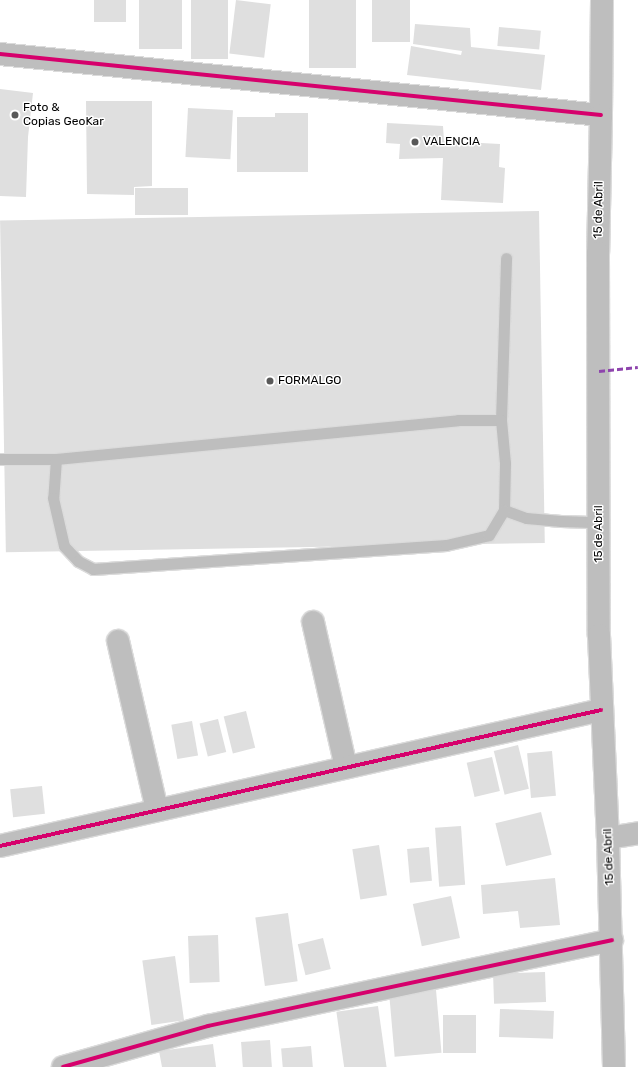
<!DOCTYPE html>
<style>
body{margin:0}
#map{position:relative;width:638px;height:1067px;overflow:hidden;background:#fff;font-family:Rubik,sans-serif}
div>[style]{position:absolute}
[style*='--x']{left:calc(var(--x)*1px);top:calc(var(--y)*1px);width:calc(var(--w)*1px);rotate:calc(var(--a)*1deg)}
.building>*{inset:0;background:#dfdfdf;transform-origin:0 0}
.roads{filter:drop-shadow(1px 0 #dbdbdb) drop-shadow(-1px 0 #dbdbdb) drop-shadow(0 1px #dbdbdb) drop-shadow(0 -1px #dbdbdb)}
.lane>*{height:11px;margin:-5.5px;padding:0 5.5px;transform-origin:5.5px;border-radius:5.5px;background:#bebebe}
.street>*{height:22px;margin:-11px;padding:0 11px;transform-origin:11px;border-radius:11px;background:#bebebe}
.primary>*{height:22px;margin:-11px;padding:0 11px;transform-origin:11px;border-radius:11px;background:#bebebe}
.quiet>*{height:3px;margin-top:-1.5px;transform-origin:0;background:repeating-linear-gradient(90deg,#8e44ad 0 6px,transparent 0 9px)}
.cycleway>*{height:4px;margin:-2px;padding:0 2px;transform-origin:2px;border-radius:2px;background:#d6006c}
.dots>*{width:11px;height:11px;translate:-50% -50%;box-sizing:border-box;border:2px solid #fff;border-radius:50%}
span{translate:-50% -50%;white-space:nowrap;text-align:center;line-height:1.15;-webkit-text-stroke:3px #fff;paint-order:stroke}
.poi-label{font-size:12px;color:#000}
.left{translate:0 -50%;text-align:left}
.street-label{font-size:12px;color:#000}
</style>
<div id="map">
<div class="building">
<i style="left:94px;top:0;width:32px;height:22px"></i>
<i style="left:139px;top:0;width:43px;height:49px"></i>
<i style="left:191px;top:0;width:37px;height:59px"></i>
<i style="left:236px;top:0;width:35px;height:54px;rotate:7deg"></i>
<i style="left:309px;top:0;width:47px;height:68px"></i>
<i style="left:372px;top:0;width:38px;height:42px"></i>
<i style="clip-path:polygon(415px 24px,470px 28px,471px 47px,545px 55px,541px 90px,407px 75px,411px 46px,461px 55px,462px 51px,413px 44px)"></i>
<i style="left:499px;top:27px;width:42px;height:19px;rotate:5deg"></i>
<i style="clip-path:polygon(0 89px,33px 93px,28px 137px,26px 197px,0 196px)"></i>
<i style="clip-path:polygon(86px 101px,152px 101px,152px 186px,134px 187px,134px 195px,87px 194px)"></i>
<i style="left:188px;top:108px;width:45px;height:49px;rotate:3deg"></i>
<i style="clip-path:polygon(275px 113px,308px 113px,308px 172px,237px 172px,237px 117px,275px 117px)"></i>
<i style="clip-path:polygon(387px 123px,443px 126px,444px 141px,500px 144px,499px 167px,505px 168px,503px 203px,441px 200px,443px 158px,399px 159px,400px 144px,386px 143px)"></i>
<i style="left:188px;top:188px;width:27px;height:53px;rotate:90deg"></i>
<i style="left:539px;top:211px;width:332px;height:539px;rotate:89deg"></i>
<i style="left:246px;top:711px;width:38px;height:23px;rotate:76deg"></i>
<i style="left:218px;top:719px;width:34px;height:19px;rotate:76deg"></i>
<i style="left:192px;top:721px;width:35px;height:21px;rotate:80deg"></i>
<i style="left:518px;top:745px;width:45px;height:25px;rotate:76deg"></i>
<i style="left:552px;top:751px;width:45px;height:25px;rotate:85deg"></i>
<i style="left:492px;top:757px;width:35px;height:26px;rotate:77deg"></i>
<i style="left:42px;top:786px;width:28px;height:32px;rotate:84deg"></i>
<i style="left:541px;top:812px;width:44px;height:47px;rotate:76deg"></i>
<i style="left:461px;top:826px;width:59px;height:26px;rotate:86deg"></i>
<i style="left:379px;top:845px;width:51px;height:27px;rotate:81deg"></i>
<i style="left:429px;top:847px;width:34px;height:22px;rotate:85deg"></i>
<i style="clip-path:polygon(555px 878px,560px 925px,520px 928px,518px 911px,483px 914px,481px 885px)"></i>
<i style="left:451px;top:896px;width:43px;height:39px;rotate:78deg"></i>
<i style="left:288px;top:913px;width:69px;height:33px;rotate:82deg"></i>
<i style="left:218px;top:935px;width:47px;height:30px;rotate:88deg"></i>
<i style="left:323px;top:938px;width:32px;height:26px;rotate:76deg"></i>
<i style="left:175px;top:956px;width:65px;height:33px;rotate:82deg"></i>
<i style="left:545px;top:972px;width:30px;height:52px;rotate:88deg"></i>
<i style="left:436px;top:990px;width:63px;height:47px;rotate:85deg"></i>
<i style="left:378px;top:1006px;width:62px;height:42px;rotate:82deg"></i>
<i style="left:500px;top:1009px;width:54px;height:28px;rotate:2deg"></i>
<i style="left:443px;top:1015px;width:33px;height:38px"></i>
<i style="left:270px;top:1040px;width:27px;height:29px;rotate:86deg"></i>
<i style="clip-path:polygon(213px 1044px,216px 1067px,162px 1067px,159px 1051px)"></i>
<i style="left:311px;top:1046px;width:21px;height:30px;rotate:85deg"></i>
</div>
<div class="roads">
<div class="lane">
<i style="--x:501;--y:420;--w:162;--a:-88.2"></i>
<i style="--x:0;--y:459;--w:56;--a:0"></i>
<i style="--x:56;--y:459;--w:404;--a:-5.5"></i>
<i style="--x:458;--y:420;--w:43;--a:0"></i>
<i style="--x:501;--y:420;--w:43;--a:84.7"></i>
<i style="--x:505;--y:463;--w:47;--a:91.2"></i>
<i style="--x:504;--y:510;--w:23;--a:20"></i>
<i style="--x:526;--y:518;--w:35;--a:5"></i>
<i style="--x:561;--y:521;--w:38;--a:2"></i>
<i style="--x:56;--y:459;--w:39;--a:94"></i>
<i style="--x:53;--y:498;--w:49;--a:77.1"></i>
<i style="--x:64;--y:546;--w:21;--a:47"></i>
<i style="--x:78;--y:561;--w:17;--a:28"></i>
<i style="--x:93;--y:569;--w:354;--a:-3.9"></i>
<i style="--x:446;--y:545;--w:44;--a:-13.1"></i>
<i style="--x:489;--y:535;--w:29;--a:-59"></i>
</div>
<div class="street">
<i style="--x:0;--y:54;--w:604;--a:5.8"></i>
<i style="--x:313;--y:622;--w:149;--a:77.2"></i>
<i style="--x:118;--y:641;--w:173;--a:77"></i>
<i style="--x:608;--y:838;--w:30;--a:-9"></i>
<i style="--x:0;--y:846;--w:616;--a:-12.75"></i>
<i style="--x:63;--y:1067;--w:151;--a:-15.8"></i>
<i style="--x:208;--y:1026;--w:413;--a:-12"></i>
</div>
<div class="primary">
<i style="--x:602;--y:0;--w:115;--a:90.5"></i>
<i style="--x:601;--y:115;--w:138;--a:91.2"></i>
<i style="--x:598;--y:253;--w:382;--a:89.9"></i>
<i style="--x:599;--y:635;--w:203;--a:87.5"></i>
<i style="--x:608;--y:838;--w:229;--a:88.5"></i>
</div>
</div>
<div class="quiet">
<i style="--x:599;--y:371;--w:39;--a:-6"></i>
</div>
<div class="cycleway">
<i style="--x:0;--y:54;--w:604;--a:5.8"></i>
<i style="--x:0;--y:846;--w:616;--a:-12.75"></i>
<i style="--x:63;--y:1067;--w:151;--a:-15.8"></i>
<i style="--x:208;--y:1026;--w:413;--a:-12"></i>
</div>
<div class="dots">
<i style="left:15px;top:115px;background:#595959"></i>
<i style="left:415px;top:142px;background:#595959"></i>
<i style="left:270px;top:381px;background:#595959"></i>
</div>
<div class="poi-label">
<span class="left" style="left:23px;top:115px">Foto &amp;<br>Copias GeoKar</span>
<span class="left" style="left:423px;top:142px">VALENCIA</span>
<span class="left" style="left:278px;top:381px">FORMALGO</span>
</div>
<div class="street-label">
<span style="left:599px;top:210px;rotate:-89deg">15 de Abril</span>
<span style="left:599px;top:534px;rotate:-90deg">15 de Abril</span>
<span style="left:609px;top:857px;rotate:-92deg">15 de Abril</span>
</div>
</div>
